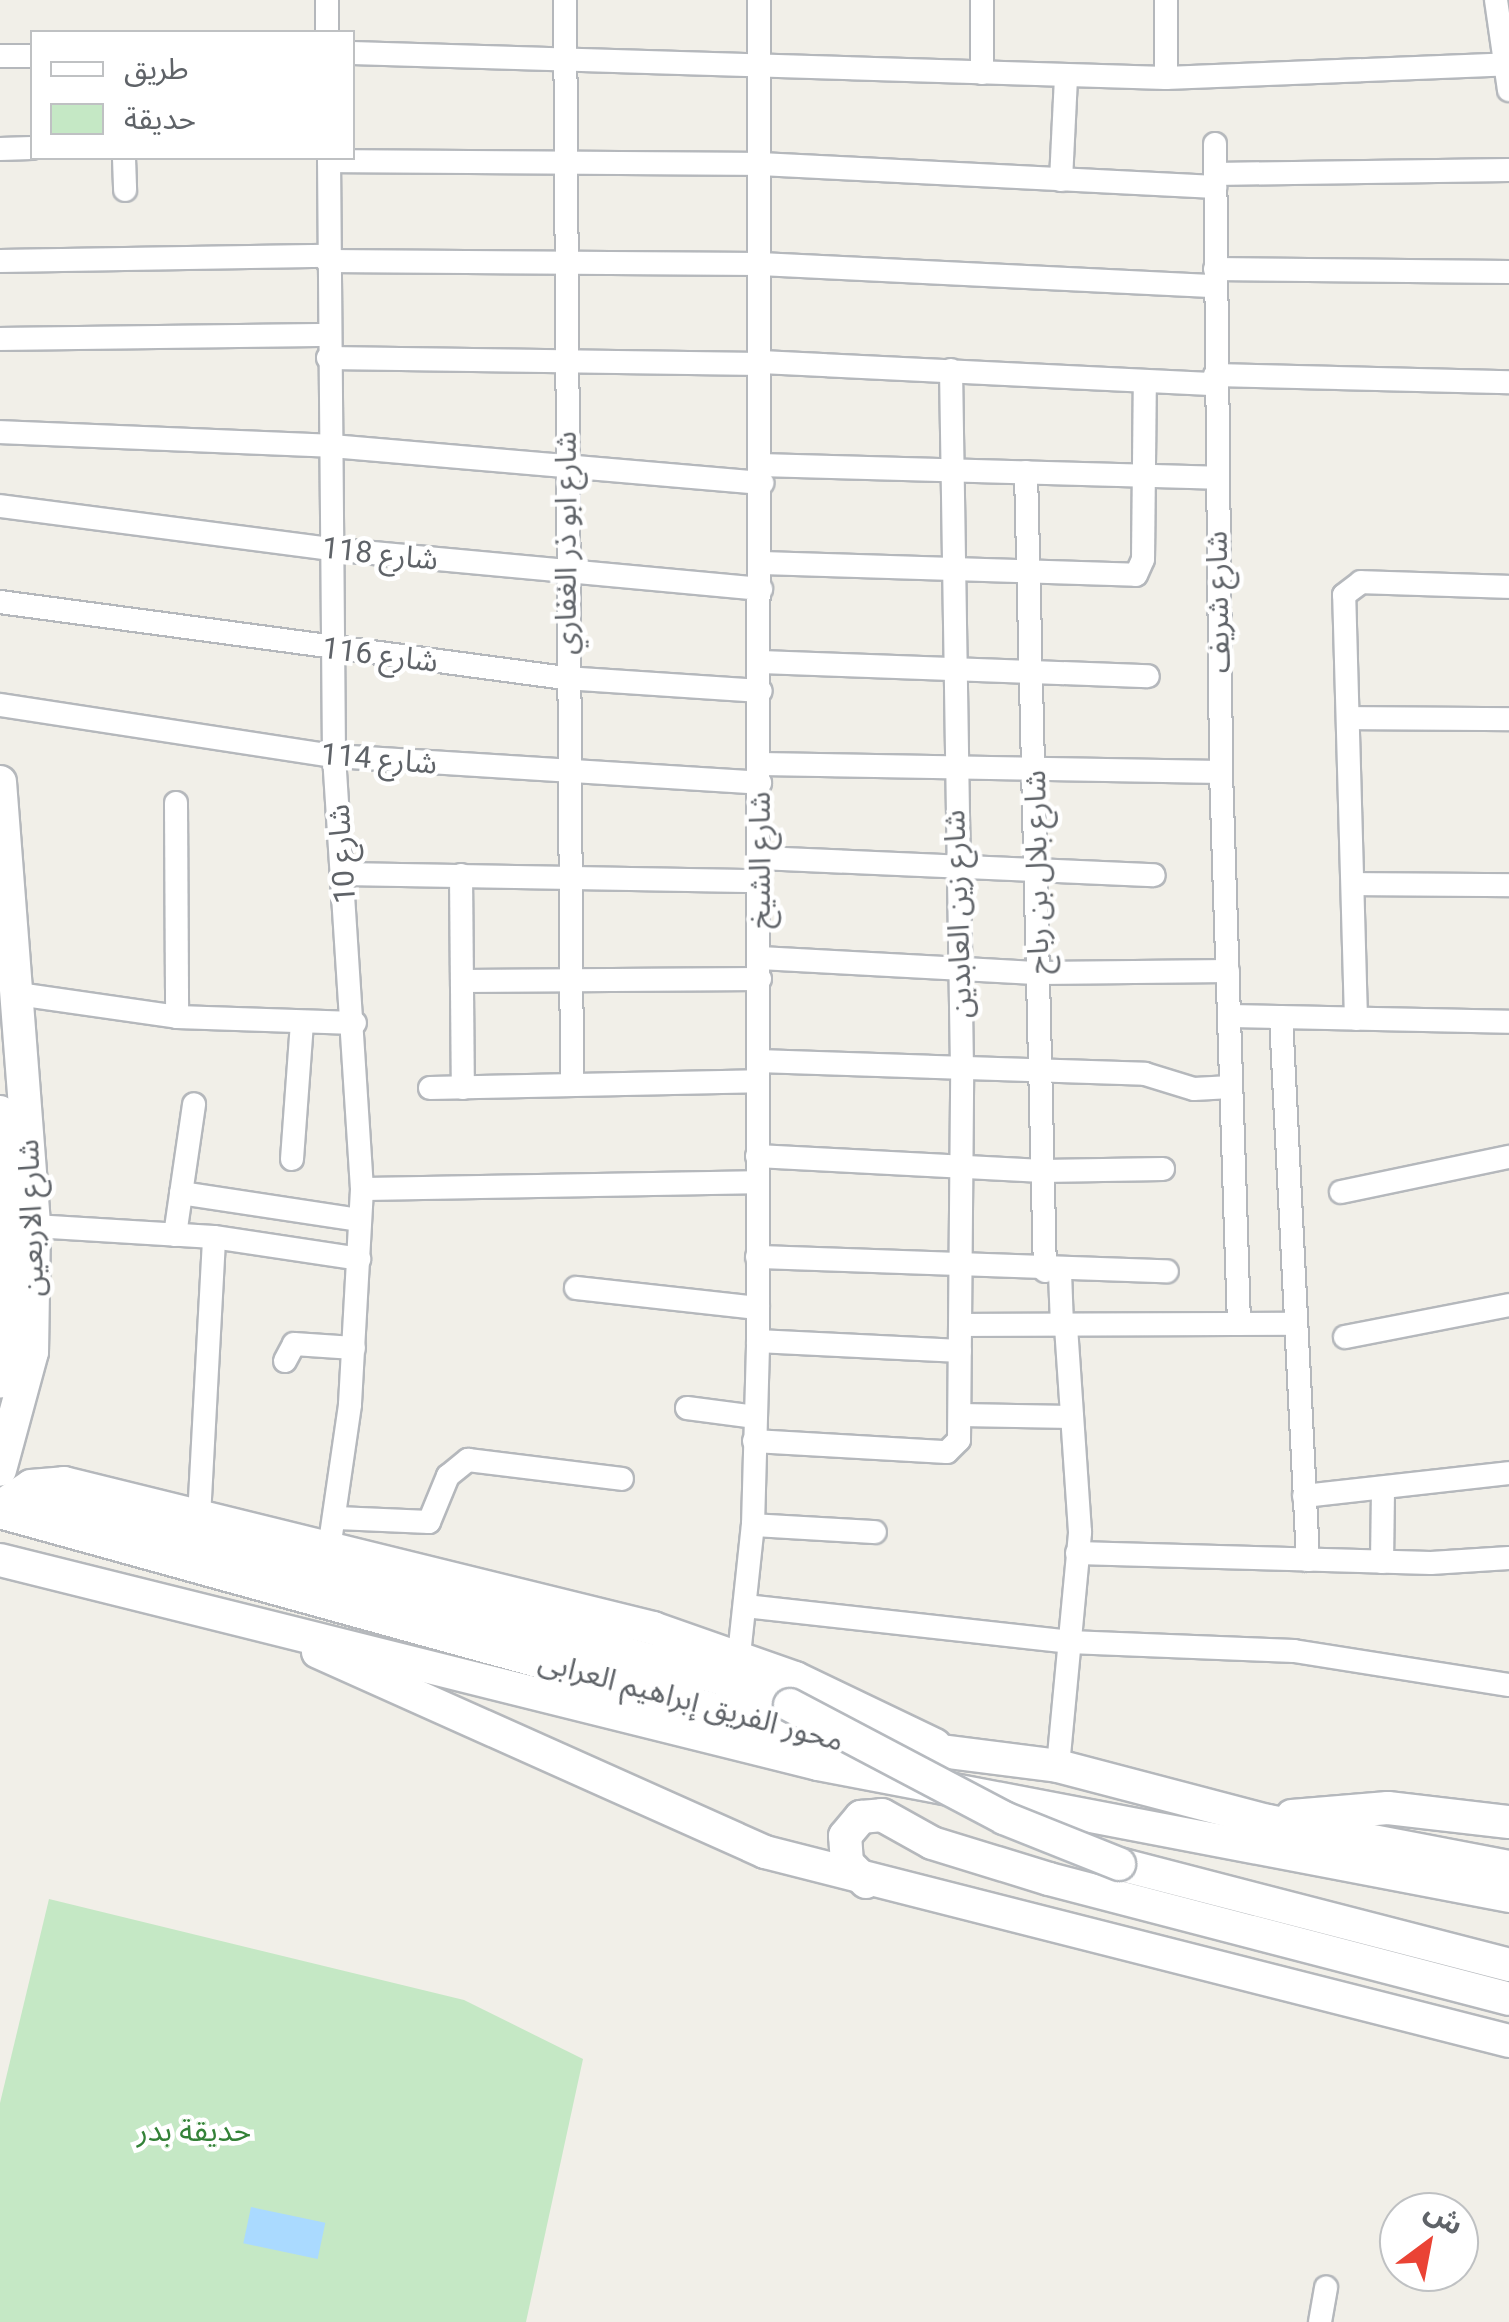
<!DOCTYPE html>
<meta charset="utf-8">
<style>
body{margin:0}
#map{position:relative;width:1509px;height:2322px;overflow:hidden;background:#f1efe8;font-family:Roboto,"Noto Sans Arabic",sans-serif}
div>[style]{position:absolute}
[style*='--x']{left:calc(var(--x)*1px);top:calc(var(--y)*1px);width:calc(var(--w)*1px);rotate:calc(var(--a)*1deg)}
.green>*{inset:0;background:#c5e8c5}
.water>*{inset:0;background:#aadaff;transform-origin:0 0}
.roads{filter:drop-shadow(2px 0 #b5b8bc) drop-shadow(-2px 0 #b5b8bc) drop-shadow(0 2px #b5b8bc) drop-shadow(0 -2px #b5b8bc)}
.street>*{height:22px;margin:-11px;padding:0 11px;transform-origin:11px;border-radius:11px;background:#fff}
.secondary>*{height:32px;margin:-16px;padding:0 16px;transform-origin:16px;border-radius:16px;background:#fff}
.bridges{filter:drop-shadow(2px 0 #b6babf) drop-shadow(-2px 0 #b6babf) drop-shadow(0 2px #b6babf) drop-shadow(0 -2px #b6babf)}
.secondary-bridge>*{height:32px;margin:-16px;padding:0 16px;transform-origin:16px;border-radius:16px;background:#fff}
span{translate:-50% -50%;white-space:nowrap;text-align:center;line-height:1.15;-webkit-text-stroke:9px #fff;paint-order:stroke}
.street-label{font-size:30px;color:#5f6368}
.park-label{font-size:30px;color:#348238}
.legend{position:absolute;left:30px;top:30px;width:325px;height:130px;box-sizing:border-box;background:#fff;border:2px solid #bfc1c3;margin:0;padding:12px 18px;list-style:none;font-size:30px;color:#5f6368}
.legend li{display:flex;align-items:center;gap:20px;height:50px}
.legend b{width:50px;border:2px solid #bfc1c3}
.north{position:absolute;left:1379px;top:2192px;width:100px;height:100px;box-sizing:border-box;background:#fff;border:2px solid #bfc1c3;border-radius:50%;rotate:32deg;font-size:28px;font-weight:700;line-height:40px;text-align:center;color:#5f6368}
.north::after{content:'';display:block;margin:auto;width:35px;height:45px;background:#ea4335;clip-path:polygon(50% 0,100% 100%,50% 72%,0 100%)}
</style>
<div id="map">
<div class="green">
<i style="clip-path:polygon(49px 1899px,464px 2000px,583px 2059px,526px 2322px,0 2322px,0 2103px)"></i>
</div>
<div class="water">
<i style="left:251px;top:2207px;width:76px;height:37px;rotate:12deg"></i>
</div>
<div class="roads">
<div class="street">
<i style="--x:327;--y:0;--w:32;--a:90"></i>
<i style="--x:565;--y:0;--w:1085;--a:89.63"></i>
<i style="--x:1166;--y:0;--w:78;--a:90"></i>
<i style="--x:1496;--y:0;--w:91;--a:81.8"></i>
<i style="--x:352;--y:53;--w:814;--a:1.76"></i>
<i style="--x:1166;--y:78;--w:343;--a:-2.3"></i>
<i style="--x:0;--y:56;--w:32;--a:0"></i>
<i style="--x:982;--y:73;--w:73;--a:-90"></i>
<i style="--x:1215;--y:144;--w:628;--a:89.45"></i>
<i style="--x:1221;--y:772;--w:552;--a:88.13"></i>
<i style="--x:0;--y:149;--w:32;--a:-2"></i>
<i style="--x:124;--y:158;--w:32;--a:88"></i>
<i style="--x:329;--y:158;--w:598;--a:89.52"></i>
<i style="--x:334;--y:756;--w:434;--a:86.3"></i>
<i style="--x:362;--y:1189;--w:216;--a:93.2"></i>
<i style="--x:350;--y:1405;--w:146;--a:98.3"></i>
<i style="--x:329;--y:161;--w:431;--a:0.4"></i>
<i style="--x:760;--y:164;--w:456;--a:2.9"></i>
<i style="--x:1215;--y:174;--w:294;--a:-0.8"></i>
<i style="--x:1061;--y:180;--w:103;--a:-87.2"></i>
<i style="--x:0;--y:261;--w:328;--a:-0.9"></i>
<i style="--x:327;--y:261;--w:433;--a:0.4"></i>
<i style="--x:760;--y:264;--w:456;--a:2.8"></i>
<i style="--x:1215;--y:269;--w:294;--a:0.6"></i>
<i style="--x:0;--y:339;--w:328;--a:-0.7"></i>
<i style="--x:328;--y:358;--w:433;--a:0.8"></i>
<i style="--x:761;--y:362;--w:455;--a:2.8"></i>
<i style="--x:1215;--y:375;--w:294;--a:1.4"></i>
<i style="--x:0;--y:432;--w:331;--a:2.4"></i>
<i style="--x:331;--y:446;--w:433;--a:4.9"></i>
<i style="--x:762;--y:465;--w:453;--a:1.6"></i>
<i style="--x:1026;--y:472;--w:799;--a:88.64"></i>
<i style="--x:0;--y:506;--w:333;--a:7.4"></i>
<i style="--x:330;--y:549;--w:433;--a:5.3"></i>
<i style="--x:762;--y:563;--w:374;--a:1.8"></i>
<i style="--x:1136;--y:575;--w:17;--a:-66"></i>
<i style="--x:1143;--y:559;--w:178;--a:-89.4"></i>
<i style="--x:0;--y:602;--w:570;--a:7.66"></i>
<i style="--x:565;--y:678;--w:196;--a:3.8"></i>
<i style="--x:761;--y:662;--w:387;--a:2.1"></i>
<i style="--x:0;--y:705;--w:338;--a:8.7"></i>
<i style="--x:334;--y:756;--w:427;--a:3.6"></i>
<i style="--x:1348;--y:718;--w:161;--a:0.4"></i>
<i style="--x:761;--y:764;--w:460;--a:1"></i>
<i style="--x:176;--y:803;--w:214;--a:89.7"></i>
<i style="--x:760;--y:858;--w:394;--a:2.5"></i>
<i style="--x:343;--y:874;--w:417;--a:1"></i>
<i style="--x:461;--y:875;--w:213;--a:89.5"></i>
<i style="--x:1354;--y:884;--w:155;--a:0.4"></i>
<i style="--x:760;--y:958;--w:280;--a:3.1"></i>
<i style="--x:1040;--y:973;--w:188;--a:-0.6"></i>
<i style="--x:463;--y:981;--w:297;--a:-0.4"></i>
<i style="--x:18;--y:994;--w:161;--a:8.2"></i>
<i style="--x:177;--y:1017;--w:178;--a:1.9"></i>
<i style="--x:1230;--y:1016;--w:279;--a:1.2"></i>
<i style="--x:1281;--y:1017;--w:544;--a:87.15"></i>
<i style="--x:1356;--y:1019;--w:424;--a:-91.6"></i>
<i style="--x:1344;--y:595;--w:21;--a:-37"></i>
<i style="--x:1361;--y:582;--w:148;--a:1.9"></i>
<i style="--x:758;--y:1061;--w:387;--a:1.9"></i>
<i style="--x:1145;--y:1074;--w:51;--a:17"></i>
<i style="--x:1194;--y:1089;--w:37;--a:-3"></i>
<i style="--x:430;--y:1088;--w:328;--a:-1.2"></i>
<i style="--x:757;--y:1156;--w:286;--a:3"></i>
<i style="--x:1043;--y:1171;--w:120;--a:-1"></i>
<i style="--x:292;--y:1159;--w:135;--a:-85.8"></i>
<i style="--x:362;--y:1189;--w:395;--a:-1"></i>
<i style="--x:1341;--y:1192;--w:172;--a:-11.8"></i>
<i style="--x:181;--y:1193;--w:181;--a:8.6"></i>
<i style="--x:34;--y:1226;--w:180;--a:3.5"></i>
<i style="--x:214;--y:1237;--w:147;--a:8.6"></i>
<i style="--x:175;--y:1235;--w:132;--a:-81.7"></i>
<i style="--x:757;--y:1257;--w:410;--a:2"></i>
<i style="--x:1060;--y:1272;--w:54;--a:87.9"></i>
<i style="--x:576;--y:1288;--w:183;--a:6.3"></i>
<i style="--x:961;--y:1325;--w:330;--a:-0.2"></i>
<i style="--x:1345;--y:1337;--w:167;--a:-11"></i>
<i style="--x:758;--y:1341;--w:202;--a:2.8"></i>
<i style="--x:285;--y:1361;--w:19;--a:-62"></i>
<i style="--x:294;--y:1344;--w:60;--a:3.8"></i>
<i style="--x:687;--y:1408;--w:69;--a:7.5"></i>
<i style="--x:960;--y:1415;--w:112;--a:1"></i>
<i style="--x:754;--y:1441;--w:193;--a:3.3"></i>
<i style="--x:947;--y:1452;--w:17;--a:-45"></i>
<i style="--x:959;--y:1440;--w:371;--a:-89.5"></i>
<i style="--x:962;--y:1069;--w:699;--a:-90.9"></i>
<i style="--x:1304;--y:1496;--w:206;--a:-6.4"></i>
<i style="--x:199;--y:1517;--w:280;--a:-86.9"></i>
<i style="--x:337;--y:1518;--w:92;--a:2.5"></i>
<i style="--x:429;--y:1522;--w:50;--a:-67.6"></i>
<i style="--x:448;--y:1476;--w:26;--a:-39"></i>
<i style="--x:468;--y:1460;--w:155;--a:7"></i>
<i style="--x:753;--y:1525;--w:122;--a:3.3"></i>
<i style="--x:1077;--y:1553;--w:354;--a:1.6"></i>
<i style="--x:1431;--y:1563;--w:78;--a:-3.7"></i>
<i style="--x:1382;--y:1562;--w:74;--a:-89.2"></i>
<i style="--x:745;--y:1606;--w:326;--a:6.3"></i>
<i style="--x:1069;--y:1642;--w:225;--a:2.3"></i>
<i style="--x:1294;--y:1651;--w:218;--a:9"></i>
<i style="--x:739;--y:1655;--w:131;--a:-83.9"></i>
<i style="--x:753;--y:1525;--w:184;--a:-88.4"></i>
<i style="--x:758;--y:1341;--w:1341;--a:-89.96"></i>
<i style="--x:1058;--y:1766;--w:235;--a:-84.6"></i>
<i style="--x:1080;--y:1532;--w:205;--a:-93.9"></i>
<i style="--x:1320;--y:2322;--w:35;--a:-80"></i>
</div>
<div class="secondary">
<i style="--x:0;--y:782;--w:445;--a:85.6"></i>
<i style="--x:34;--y:1226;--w:126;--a:90.9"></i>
<i style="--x:32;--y:1352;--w:122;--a:105.2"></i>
<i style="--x:0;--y:1112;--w:147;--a:85.3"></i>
<i style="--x:12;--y:1259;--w:123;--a:95.6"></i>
<i style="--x:0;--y:1507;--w:37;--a:-34"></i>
<i style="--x:31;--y:1486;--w:33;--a:-5"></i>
<i style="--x:64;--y:1483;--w:607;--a:13.83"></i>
<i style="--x:653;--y:1628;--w:151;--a:19.4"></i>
<i style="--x:795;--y:1678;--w:155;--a:25.6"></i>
<i style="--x:32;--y:1511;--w:59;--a:1.9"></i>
<i style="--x:91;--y:1513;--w:652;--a:14.74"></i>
<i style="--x:722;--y:1679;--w:73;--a:20.9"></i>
<i style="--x:0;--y:1512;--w:828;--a:15.48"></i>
<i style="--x:798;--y:1733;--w:262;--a:7.2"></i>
<i style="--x:1058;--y:1766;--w:217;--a:14.7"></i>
<i style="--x:1268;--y:1821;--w:245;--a:10.8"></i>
<i style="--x:0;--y:1560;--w:843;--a:14"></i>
<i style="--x:818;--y:1764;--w:703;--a:10.81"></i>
<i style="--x:318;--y:1652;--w:490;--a:24.1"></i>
<i style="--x:765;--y:1852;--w:768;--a:14.25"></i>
<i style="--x:1292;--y:1816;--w:96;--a:-4.8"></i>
<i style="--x:1388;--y:1808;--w:122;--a:6.6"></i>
<i style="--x:1119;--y:1864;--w:403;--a:14.5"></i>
<i style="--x:866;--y:1882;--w:27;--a:-135"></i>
<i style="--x:847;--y:1863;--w:27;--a:-94"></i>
<i style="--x:845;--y:1836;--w:25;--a:-50"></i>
<i style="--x:861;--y:1817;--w:21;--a:-5"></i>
<i style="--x:882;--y:1815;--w:57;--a:29.2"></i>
<i style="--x:932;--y:1843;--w:122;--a:17.1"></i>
<i style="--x:1049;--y:1879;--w:475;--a:14.6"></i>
</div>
</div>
<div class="bridges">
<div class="secondary-bridge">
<i style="--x:790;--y:1705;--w:242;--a:27.8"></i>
<i style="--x:1004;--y:1818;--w:124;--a:21.8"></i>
</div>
</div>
<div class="street-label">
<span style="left:566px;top:543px;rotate:-90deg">شارع ابو ذر الغفاري</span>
<span style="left:380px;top:554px;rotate:6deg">شارع 118</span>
<span style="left:1218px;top:602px;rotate:-91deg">شارع شريف</span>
<span style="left:380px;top:655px;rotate:7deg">شارع 116</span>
<span style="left:379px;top:759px;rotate:5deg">شارع 114</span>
<span style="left:342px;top:854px;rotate:-94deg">شارع 10</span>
<span style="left:760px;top:860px;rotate:-90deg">شارع الشيخ</span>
<span style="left:1037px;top:872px;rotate:-91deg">شارع بلال بن رباح</span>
<span style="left:958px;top:914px;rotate:-92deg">شارع زين العابدين</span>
<span style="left:31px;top:1218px;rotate:-92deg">شارع الاربعين</span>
<span style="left:691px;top:1701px;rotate:15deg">محور الفريق إبراهيم العرابى</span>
</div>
<div class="park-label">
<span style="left:194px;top:2131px">حديقة بدر</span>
</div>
<ul class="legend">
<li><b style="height:12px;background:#fff"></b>طريق</li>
<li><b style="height:28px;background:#c5e8c5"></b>حديقة</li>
</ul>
<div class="north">ش</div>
</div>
